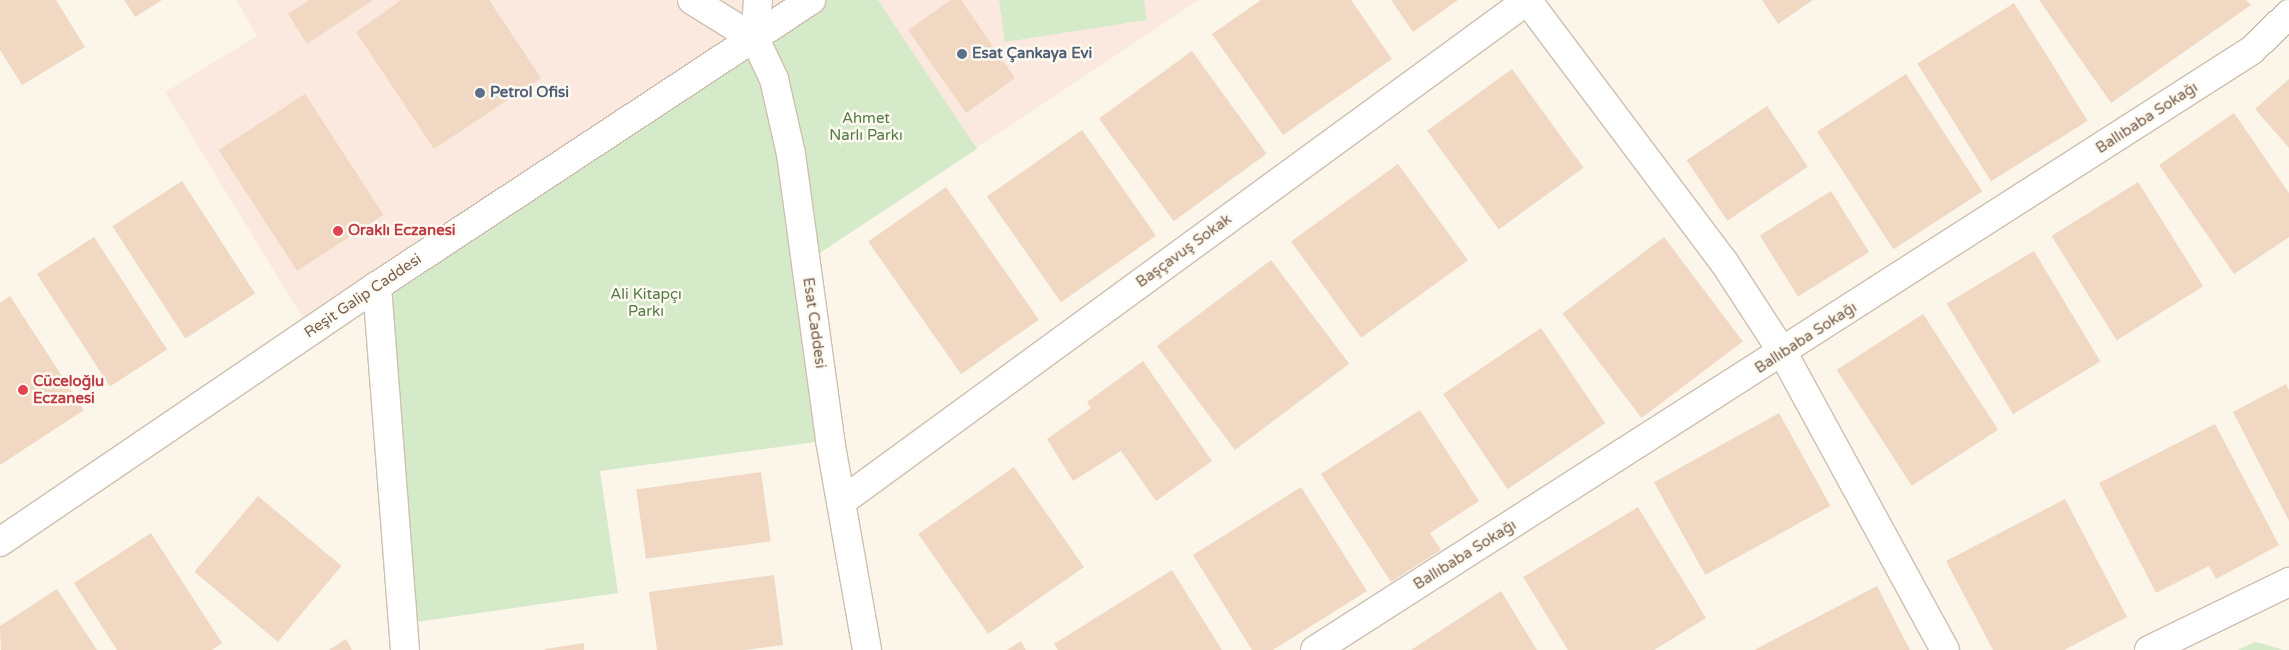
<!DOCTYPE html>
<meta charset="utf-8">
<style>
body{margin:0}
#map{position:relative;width:2289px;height:650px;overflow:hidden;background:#fcf6ea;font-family:"Varela Round",sans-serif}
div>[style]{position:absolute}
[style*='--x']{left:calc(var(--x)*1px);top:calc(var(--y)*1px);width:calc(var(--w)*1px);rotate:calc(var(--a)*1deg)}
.commercial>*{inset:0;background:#fbe9df}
.green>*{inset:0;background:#d4eac9}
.building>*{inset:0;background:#f0d8c3;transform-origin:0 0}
.roads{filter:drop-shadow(1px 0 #cebfb0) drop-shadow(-1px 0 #cebfb0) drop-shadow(0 1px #cebfb0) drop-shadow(0 -1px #cebfb0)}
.street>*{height:28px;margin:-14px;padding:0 14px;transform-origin:14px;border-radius:14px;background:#fff}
.secondary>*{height:28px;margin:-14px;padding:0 14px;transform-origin:14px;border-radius:14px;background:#fff}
.dots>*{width:14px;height:14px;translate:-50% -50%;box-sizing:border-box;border:2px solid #fefaf1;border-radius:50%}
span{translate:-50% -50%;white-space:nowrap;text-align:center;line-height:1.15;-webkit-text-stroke:5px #fefaf1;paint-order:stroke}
.service-label{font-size:15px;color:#4e5e75;font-weight:700}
.left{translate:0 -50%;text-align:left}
.park-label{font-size:15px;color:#537b46}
.street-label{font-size:15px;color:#765f4e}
.health-label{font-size:15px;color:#be3a42;font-weight:700}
</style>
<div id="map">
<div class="commercial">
<i style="clip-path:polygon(236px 0,1199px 0,805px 262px,791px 154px,310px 330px,165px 92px,257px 36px)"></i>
</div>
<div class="green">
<i style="clip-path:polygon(811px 0,878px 0,977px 149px,806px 262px,830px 440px,600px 471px,618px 593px,403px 624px,377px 286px)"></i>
<i style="clip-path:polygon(999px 0,1144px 0,1147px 20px,1005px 42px)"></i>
<i style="clip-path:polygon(2255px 642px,2256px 642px,2284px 650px,2238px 650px)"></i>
</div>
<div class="building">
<i style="clip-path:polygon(0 0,56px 0,85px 47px,22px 85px,0 50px)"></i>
<i style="clip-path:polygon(124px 0,162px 0,135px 17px)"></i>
<i style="clip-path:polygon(309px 0,373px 0,307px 44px,288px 14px)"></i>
<i style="clip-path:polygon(401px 0,489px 0,541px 78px,434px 149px,356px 32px)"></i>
<i style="clip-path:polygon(951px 0,961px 0,1015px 78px,966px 113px,908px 30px)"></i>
<i style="clip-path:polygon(1261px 0,1351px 0,1392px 59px,1283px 135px,1212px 34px)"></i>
<i style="clip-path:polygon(1391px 0,1458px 0,1413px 32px)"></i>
<i style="clip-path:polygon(1762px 0,1813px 0,1778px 24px)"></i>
<i style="clip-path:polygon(2039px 0,2246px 0,2251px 5px,2111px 103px)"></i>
<i style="left:2014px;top:3px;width:139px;height:114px;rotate:58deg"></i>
<i style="left:1192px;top:51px;width:127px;height:115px;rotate:54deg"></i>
<i style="left:1512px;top:69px;width:122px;height:105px;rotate:54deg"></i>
<i style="left:1906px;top:74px;width:140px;height:106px;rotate:57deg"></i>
<i style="clip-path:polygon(2289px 79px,2289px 148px,2255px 109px)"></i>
<i style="left:305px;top:94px;width:144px;height:103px;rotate:57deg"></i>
<i style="left:1767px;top:106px;width:73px;height:97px;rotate:56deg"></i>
<i style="clip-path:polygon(2234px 113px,2289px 193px,2289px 237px,2234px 274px,2159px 165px)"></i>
<i style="left:1082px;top:130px;width:129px;height:116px;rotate:55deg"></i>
<i style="left:1398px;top:164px;width:119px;height:132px;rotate:54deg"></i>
<i style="left:182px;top:181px;width:134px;height:83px;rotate:57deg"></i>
<i style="left:2138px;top:182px;width:123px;height:102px;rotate:58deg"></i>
<i style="left:946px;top:187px;width:162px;height:95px;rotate:55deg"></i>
<i style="left:1831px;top:191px;width:72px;height:84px;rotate:58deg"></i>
<i style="left:94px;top:237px;width:134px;height:68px;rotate:57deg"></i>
<i style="left:1664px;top:237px;width:131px;height:127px;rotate:53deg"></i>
<i style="left:2034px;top:251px;width:129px;height:102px;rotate:59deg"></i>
<i style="left:1271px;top:260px;width:130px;height:143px;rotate:53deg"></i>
<i style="clip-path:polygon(10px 296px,84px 410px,0 465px,0 303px)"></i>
<i style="left:1923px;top:314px;width:138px;height:103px;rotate:57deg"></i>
<i style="left:1541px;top:328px;width:115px;height:118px;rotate:56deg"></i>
<i style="clip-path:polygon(1143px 361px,1212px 461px,1156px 501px,1121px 451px,1073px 481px,1047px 439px,1091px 408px,1087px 402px)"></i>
<i style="clip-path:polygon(2286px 384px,2289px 390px,2289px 521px,2233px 412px)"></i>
<i style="clip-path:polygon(1420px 410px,1479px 501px,1430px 533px,1441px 550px,1391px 582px,1321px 474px)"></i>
<i style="left:1779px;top:413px;width:106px;height:143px;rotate:61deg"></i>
<i style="clip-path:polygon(2215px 424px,2279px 545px,2216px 579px,2209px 566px,2156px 593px,2099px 483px)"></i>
<i style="left:1014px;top:467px;width:122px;height:117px;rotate:55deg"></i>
<i style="left:761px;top:472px;width:70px;height:126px;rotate:82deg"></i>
<i style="clip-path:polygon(1301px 487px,1367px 591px,1273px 650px,1252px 650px,1193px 555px)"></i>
<i style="left:258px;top:496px;width:109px;height:99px;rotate:40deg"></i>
<i style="clip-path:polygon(2065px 499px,2127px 617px,2064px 650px,1993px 650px,1946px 561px)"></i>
<i style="clip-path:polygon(1638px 507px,1706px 618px,1654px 650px,1568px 650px,1523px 577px)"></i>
<i style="clip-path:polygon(151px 533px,222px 643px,212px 650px,117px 650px,74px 583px)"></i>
<i style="clip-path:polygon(1172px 570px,1222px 650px,1058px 650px,1054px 644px)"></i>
<i style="clip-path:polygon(774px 575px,783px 645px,745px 650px,657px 650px,649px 592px)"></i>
<i style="clip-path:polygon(1877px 586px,1910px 650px,1754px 650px)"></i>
<i style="clip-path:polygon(57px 589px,97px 650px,1px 650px,0 626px)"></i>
<i style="clip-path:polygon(1501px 591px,1537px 650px,1411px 650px)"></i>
<i style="clip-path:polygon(346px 639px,352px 650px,329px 650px)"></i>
<i style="clip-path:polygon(1021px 641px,1026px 650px,1007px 650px)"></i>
<i style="clip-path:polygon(584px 643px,584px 650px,545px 650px,545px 649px)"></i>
</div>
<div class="roads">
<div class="street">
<i style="--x:1527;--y:0;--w:328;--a:53.1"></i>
<i style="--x:1724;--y:262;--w:108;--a:57"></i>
<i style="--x:1783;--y:353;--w:338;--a:61.4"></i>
<i style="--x:377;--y:286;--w:365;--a:85.6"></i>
<i style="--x:841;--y:502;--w:851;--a:-36.16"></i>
<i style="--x:1315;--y:650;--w:1113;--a:-32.63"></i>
<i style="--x:2252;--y:50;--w:52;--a:-44.2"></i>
</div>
<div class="secondary">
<i style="--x:692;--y:0;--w:74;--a:31.8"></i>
<i style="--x:758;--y:0;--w:39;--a:94"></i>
<i style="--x:755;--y:39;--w:44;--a:64.6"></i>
<i style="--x:774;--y:79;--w:77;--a:77.2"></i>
<i style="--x:791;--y:154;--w:289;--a:82.2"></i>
<i style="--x:830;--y:440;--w:213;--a:80"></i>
<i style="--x:0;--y:542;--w:456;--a:-34.2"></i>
<i style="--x:377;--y:286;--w:520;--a:-33.38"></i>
<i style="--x:2149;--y:650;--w:156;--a:-25.9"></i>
</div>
</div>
<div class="dots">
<i style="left:962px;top:54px;background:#5c6f8a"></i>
<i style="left:480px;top:93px;background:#5c6f8a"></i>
<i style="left:338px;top:231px;background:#e0444e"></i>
<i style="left:23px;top:390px;background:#e0444e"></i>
</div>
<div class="service-label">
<span class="left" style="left:972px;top:54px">Esat Çankaya Evi</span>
<span class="left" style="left:490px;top:93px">Petrol Ofisi</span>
</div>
<div class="park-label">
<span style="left:866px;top:127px">Ahmet<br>Narlı Parkı</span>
<span style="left:646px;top:303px">Ali Kitapçı<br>Parkı</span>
</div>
<div class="street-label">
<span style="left:2147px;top:118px;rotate:-33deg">Ballıbaba Sokağı</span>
<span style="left:1184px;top:251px;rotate:-36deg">Başçavuş Sokak</span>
<span style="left:363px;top:296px;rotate:-34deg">Reşit Galip Caddesi</span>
<span style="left:814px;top:323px;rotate:82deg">Esat Caddesi</span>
<span style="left:1806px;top:338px;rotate:-33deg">Ballıbaba Sokağı</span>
<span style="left:1465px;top:555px;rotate:-32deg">Ballıbaba Sokağı</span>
</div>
<div class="health-label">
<span class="left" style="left:348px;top:231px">Oraklı Eczanesi</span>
<span class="left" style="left:33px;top:390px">Cüceloğlu<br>Eczanesi</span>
</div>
</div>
